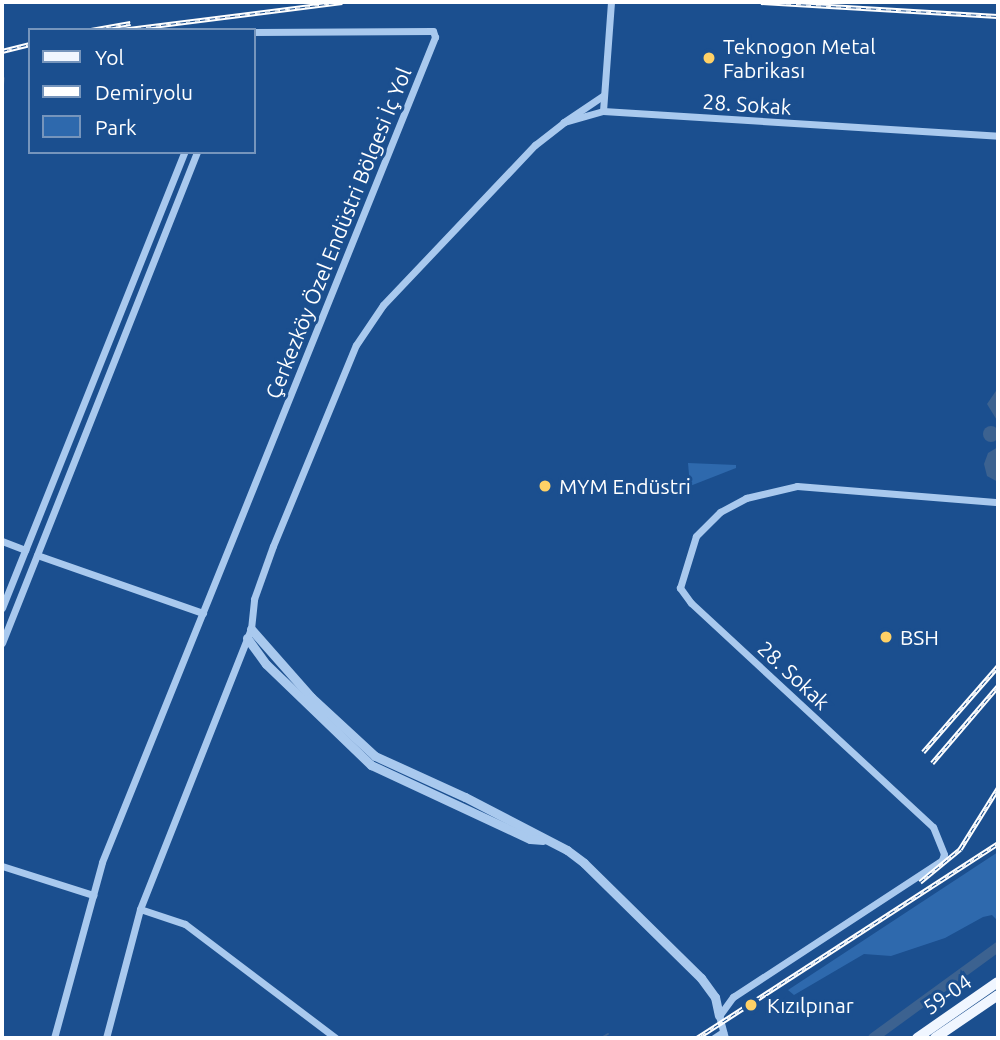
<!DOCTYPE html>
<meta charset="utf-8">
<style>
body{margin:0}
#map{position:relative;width:1000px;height:1040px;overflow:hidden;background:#1b4f8f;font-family:Ubuntu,sans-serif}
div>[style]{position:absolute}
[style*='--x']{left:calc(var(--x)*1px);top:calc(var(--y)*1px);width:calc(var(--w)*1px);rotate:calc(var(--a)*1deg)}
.green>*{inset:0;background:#2e69ad}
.water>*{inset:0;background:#3c6290}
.round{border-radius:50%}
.stream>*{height:2px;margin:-1px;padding:0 1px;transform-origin:1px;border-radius:1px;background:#3c6290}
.river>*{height:10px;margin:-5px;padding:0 5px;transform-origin:5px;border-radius:5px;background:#3c6290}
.minor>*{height:7px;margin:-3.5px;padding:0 3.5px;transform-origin:3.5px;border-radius:3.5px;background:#a9c9ee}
.tertiary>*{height:9px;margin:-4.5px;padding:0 4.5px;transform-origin:4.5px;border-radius:4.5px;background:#a9c9ee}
.primary>*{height:10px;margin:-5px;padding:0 5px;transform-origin:5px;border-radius:5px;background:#f0f6ff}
.rail>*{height:4.5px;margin-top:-2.25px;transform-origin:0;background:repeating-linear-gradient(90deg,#1b4f8f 0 5px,#fff 0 10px);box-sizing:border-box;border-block:2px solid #fff}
.dots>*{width:19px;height:19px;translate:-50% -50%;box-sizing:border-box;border:4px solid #1b4f8f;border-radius:50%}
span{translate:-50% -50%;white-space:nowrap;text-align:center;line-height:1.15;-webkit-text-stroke:6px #1b4f8f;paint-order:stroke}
.poi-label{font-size:21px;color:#fff}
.left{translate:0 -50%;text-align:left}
.street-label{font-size:21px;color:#fff}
.frame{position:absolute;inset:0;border:4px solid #fff;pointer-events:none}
.legend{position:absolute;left:28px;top:28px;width:228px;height:126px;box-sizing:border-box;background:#1b4f8f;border:2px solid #7695bc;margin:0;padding:9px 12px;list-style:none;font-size:21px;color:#fff}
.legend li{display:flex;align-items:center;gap:14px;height:35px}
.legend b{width:35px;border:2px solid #7695bc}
</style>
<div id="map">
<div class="green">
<i style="clip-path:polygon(688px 463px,736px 465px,736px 468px,690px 486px)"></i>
<i style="clip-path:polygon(998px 852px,998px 921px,992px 915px,983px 917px,945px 938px,891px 956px,864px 954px,794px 995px,788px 990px)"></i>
</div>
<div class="water">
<i style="clip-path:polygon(998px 388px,998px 422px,987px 404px)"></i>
<i class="round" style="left:983px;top:426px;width:16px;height:16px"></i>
<i style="clip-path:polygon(998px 447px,998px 482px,987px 476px,984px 464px,988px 453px)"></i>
</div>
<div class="stream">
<i style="--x:2;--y:92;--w:14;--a:-82"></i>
<i style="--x:601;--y:1038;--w:8;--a:-30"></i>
</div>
<div class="river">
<i style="--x:873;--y:1038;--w:155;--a:-36.1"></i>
</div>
<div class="minor">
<i style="--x:611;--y:2;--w:109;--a:94.2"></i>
<i style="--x:603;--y:111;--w:396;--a:3.6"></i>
<i style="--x:603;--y:111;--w:41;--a:164.2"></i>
<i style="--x:564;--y:122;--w:48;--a:-34"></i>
<i style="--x:2;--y:541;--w:25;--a:21"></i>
<i style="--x:37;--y:555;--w:176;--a:19.3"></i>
<i style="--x:2;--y:608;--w:491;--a:-68.2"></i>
<i style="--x:2;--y:643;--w:528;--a:-68.34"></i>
<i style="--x:2;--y:866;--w:96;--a:17.7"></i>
<i style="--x:140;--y:909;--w:47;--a:18.4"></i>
<i style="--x:185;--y:924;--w:189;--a:37.1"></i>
<i style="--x:54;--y:1038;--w:182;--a:-74.7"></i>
<i style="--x:102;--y:862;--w:890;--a:-68.02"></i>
<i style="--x:435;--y:37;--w:6;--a:-108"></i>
<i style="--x:433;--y:31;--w:179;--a:179.7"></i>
<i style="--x:106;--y:1038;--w:133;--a:-75.2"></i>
<i style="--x:140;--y:909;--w:301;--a:-68.4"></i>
<i style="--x:251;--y:629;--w:30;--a:-84"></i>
<i style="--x:254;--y:599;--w:56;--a:-70.3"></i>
<i style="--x:273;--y:546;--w:217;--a:-67.6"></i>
<i style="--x:356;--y:345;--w:48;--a:-56"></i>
<i style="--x:383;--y:305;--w:221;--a:-46.5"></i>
<i style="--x:535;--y:145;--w:37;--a:-38"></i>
<i style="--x:714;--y:1038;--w:11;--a:-34"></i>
<i style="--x:725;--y:1038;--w:23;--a:-105"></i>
<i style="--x:719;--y:1016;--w:24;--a:-54"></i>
<i style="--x:733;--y:997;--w:250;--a:-33.2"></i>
<i style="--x:942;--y:860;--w:6;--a:-72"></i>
<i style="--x:944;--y:854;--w:29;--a:-112"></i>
<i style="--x:933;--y:827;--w:330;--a:-137.2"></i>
<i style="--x:691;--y:603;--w:19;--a:-126"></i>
<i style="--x:680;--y:588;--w:54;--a:-72.9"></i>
<i style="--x:696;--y:536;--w:34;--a:-45"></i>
<i style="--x:720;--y:512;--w:30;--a:-28"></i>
<i style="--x:746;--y:498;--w:52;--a:-13.2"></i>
<i style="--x:797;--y:486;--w:202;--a:4.6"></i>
</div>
<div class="tertiary">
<i style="--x:251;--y:629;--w:91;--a:48.6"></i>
<i style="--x:311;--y:697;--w:87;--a:42.7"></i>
<i style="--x:375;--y:756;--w:99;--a:24.5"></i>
<i style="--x:465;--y:797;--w:115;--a:27.5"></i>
<i style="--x:567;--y:850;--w:21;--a:37"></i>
<i style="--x:584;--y:863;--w:164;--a:44.5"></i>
<i style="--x:701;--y:978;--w:24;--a:54"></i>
<i style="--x:715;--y:997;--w:19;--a:78"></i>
<i style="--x:247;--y:638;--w:32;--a:54"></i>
<i style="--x:266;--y:664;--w:146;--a:43.9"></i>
<i style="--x:371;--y:765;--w:175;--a:25"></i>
<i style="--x:530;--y:839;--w:13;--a:4"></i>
</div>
<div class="primary">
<i style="--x:917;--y:1038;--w:98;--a:-34.7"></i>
<i style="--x:935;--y:1038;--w:76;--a:-34.3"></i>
</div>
<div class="rail">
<i style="--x:761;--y:2;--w:237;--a:3.4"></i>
<i style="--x:91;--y:30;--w:40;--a:-10"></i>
<i style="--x:121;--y:30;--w:223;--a:-7.2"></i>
<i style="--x:2;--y:51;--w:29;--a:-14"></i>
<i style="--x:923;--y:752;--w:114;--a:-48.9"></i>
<i style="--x:932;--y:763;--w:101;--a:-49.4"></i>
<i style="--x:920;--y:882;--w:52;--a:-39.5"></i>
<i style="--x:960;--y:849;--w:72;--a:-58.1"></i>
<i style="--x:697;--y:1038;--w:359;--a:-32.9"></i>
</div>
<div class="dots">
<i style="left:709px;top:58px;background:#ffd166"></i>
<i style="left:545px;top:486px;background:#ffd166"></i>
<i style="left:886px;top:637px;background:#ffd166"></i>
<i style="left:751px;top:1005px;background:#ffd166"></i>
</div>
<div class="poi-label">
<span class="left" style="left:723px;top:58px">Teknogon Metal<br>Fabrikası</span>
<span class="left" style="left:559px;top:486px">MYM Endüstri</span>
<span class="left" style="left:900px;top:637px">BSH</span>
<span class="left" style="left:767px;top:1005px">Kızılpınar</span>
</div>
<div class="street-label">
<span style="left:747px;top:104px;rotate:4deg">28. Sokak</span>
<span style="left:338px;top:233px;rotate:-68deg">Çerkezköy Özel Endüstri Bölgesi İç Yol</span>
<span style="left:794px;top:675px;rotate:43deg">28. Sokak</span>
<span style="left:947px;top:994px;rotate:-35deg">59-04</span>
</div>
<div class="frame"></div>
<ul class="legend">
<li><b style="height:9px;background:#f0f6ff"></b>Yol</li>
<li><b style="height:9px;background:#fff"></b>Demiryolu</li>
<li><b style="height:19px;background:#2e69ad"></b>Park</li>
</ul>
</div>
